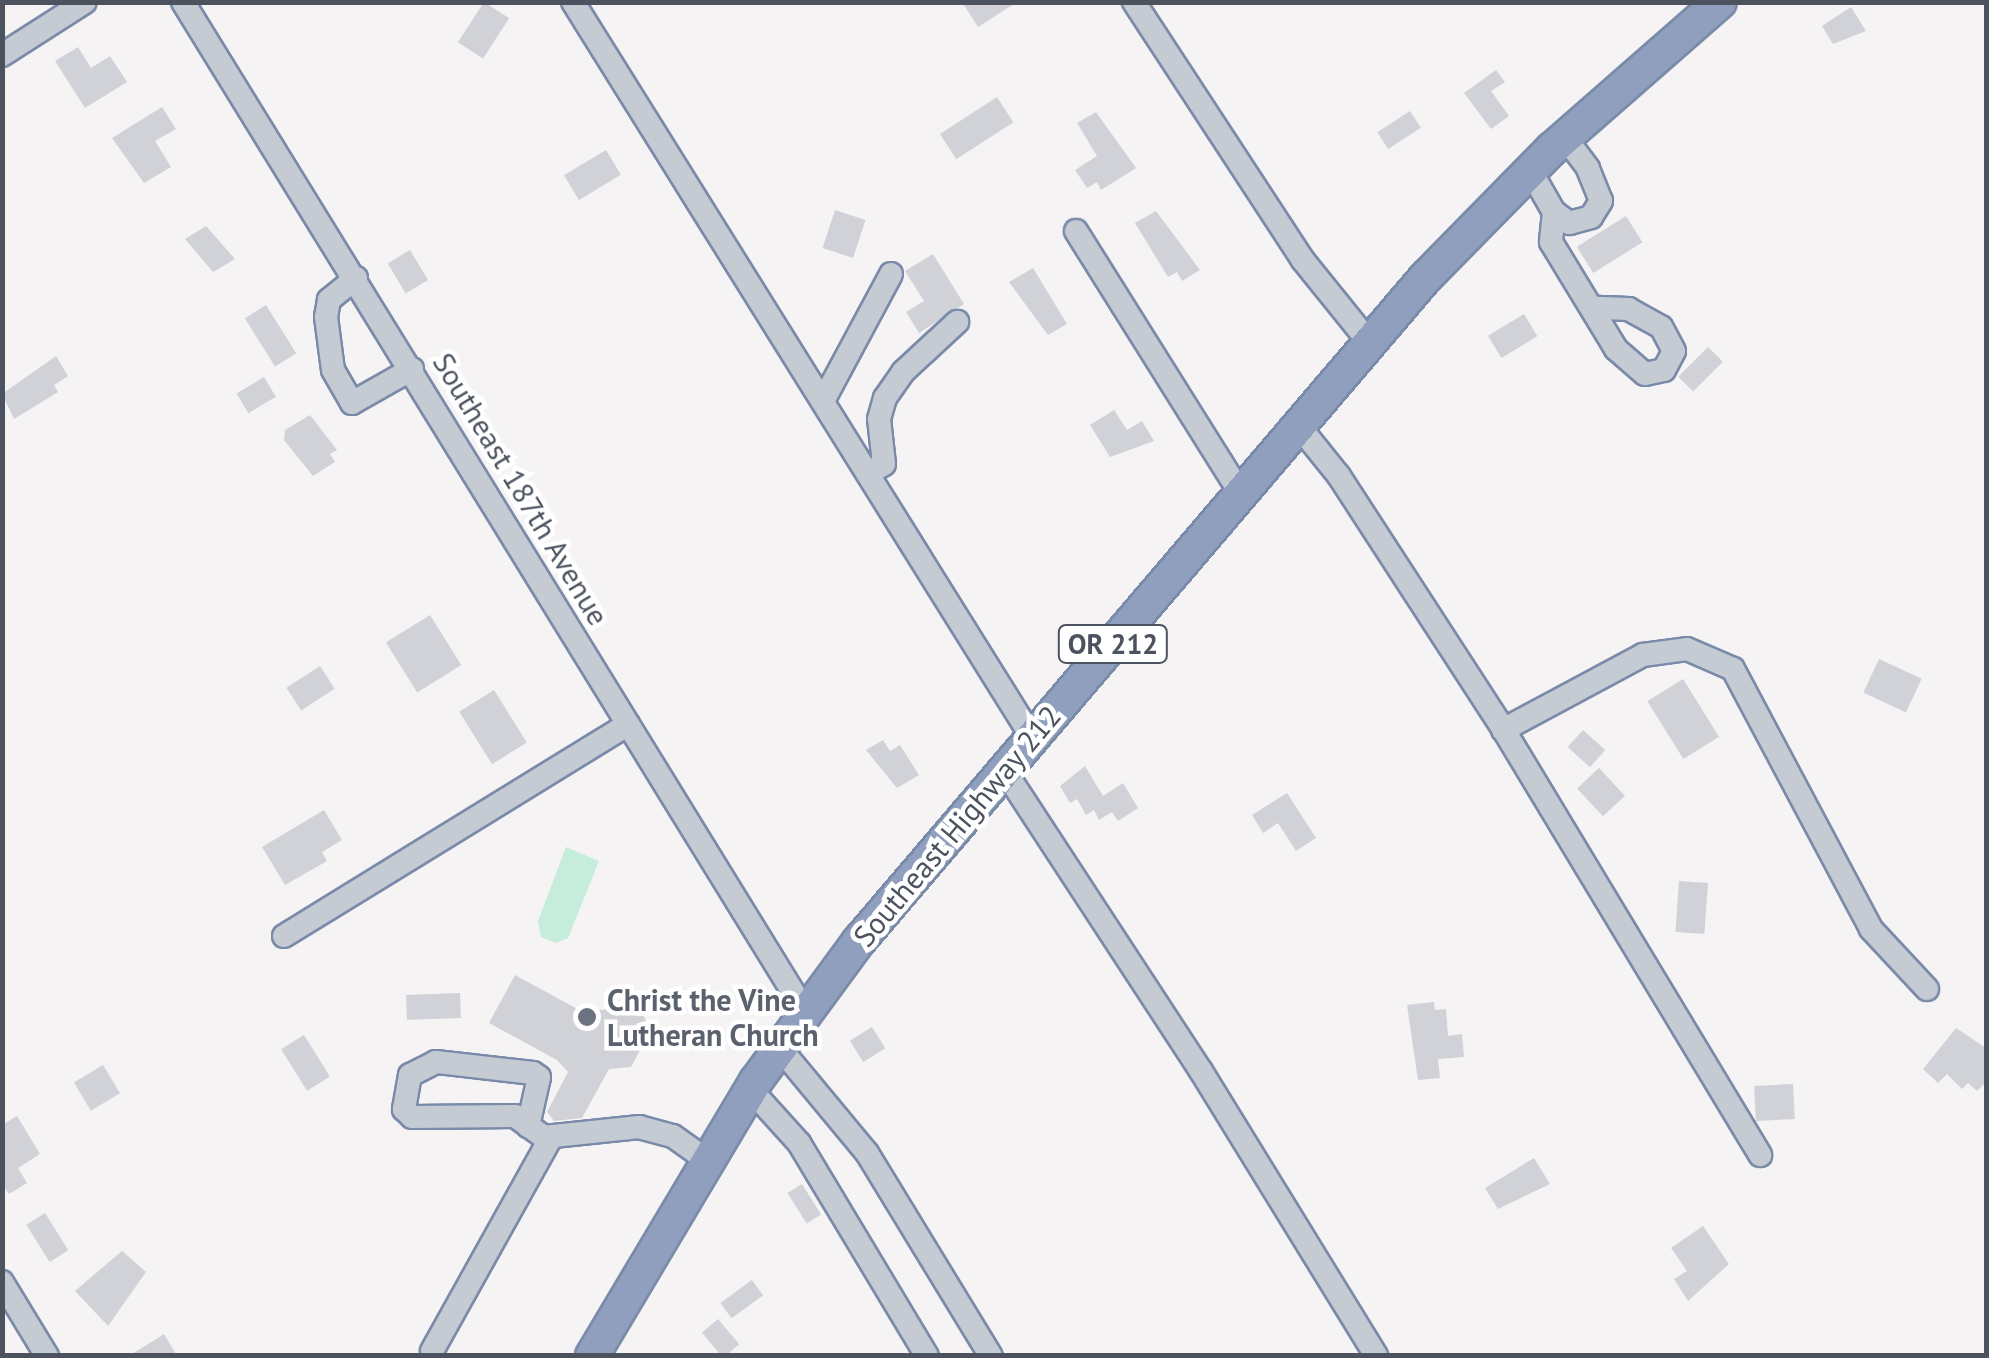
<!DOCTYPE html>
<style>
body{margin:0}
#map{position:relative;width:1989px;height:1358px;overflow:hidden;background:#f5f3f3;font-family:"PT Sans",sans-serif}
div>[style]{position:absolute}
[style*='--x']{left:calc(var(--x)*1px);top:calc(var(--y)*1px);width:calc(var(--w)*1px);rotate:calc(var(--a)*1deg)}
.green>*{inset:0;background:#c6eddb}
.building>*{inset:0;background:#d0d2d7;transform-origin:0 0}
.roads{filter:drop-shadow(2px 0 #7a8aa9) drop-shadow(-2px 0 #7a8aa9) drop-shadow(0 2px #7a8aa9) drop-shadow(0 -2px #7a8aa9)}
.minor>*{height:22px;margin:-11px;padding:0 11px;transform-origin:11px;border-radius:11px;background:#c5cbd3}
.highway>*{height:32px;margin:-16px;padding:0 16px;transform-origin:16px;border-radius:16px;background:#8f9fbd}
.dots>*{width:28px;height:28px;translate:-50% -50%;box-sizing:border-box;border:5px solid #fff;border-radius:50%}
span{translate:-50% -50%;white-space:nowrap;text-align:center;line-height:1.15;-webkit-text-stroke:9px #fff;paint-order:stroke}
.shield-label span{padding:2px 8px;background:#fff;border:2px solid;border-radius:8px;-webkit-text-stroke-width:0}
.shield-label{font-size:28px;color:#4c535f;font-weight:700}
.street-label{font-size:30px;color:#4c535f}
.worship-label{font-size:30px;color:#5b616d;font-weight:700}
.left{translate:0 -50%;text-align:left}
.frame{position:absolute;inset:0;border:5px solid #4c535f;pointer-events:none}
</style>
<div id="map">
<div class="green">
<i style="clip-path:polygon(566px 847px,599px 861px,568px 938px,556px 943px,541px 937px,538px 921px)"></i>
</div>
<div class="building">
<i style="left:484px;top:2px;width:30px;height:48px;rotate:33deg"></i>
<i style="clip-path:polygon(962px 2px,1017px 2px,978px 27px)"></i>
<i style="clip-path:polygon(1851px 7px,1866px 31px,1833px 44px,1822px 26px)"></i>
<i style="clip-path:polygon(78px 47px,91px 68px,110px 56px,127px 82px,85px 108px,55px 61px)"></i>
<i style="clip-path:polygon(1496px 70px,1505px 82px,1491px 91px,1509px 116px,1491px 129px,1464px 93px)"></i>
<i style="left:997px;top:97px;width:30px;height:68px;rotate:57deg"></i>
<i style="clip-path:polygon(162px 107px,176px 129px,155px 141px,171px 167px,144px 183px,112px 138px)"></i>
<i style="left:1410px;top:111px;width:20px;height:39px;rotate:57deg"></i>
<i style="clip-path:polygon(1096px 112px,1136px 168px,1101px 190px,1097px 182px,1087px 188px,1075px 170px,1097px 156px,1077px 123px)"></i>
<i style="left:606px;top:150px;width:29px;height:49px;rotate:59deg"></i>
<i style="left:835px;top:210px;width:32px;height:40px;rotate:18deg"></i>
<i style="clip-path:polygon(1156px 211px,1200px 270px,1182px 281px,1177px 272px,1168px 277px,1135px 223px)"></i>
<i style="left:1626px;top:216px;width:31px;height:58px;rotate:58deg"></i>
<i style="clip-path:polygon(206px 226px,235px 259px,213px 272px,185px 239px)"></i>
<i style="left:410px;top:250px;width:35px;height:26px;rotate:59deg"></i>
<i style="clip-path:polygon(933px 254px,964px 304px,919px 333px,906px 312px,924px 301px,905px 271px)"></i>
<i style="clip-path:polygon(1033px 268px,1067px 324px,1048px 335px,1009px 282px)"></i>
<i style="left:266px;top:305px;width:57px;height:25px;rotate:58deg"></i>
<i style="left:1524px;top:314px;width:26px;height:42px;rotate:59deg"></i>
<i style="left:1708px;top:347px;width:21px;height:42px;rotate:45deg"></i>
<i style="clip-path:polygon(56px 356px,68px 376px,54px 385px,58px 392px,14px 419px,2px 394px)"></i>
<i style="left:264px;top:377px;width:23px;height:32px;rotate:59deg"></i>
<i style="clip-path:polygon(1114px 410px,1127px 430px,1142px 421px,1154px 441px,1110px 457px,1090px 425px)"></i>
<i style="clip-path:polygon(310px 415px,337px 450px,330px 454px,335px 462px,313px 476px,284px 440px,285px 430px)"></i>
<i style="left:430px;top:615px;width:59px;height:52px;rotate:58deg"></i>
<i style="left:1879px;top:659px;width:47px;height:37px;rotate:25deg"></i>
<i style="left:320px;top:666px;width:27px;height:40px;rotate:57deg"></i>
<i style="left:1683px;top:679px;width:68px;height:42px;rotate:58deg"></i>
<i style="left:494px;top:690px;width:62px;height:41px;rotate:58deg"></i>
<i style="left:1583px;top:730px;width:30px;height:23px;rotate:42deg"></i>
<i style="clip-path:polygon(883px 740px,890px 751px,900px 745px,919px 775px,897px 788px,866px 750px)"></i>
<i style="clip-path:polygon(1085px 766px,1103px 796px,1123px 783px,1138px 808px,1118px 821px,1112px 812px,1099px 820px,1094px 810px,1086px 815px,1077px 799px,1070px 803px,1060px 786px)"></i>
<i style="left:1599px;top:768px;width:38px;height:30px;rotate:47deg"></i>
<i style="clip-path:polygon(1287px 793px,1316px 838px,1296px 851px,1278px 823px,1263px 833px,1252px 815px)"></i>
<i style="clip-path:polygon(324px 810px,342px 840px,322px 852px,327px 861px,285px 885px,262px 847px)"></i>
<i style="left:1679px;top:881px;width:29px;height:51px;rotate:4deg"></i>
<i style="clip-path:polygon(515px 975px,592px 1017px,596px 1010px,619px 1009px,635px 1000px,651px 1030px,631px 1067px,609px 1069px,582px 1118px,554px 1121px,547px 1112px,568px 1072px,557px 1060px,489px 1023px)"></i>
<i style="left:460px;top:993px;width:25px;height:54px;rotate:88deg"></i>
<i style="clip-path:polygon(1434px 1002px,1435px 1010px,1446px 1009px,1448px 1036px,1462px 1034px,1464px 1057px,1438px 1059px,1440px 1078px,1418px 1080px,1407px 1005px)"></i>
<i style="left:872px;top:1027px;width:25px;height:26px;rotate:58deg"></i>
<i style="clip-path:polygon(1956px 1028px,1986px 1048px,1986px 1082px,1977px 1091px,1968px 1083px,1962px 1089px,1947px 1074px,1938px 1083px,1923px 1069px)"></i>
<i style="left:304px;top:1035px;width:49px;height:27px;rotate:58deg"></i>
<i style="left:103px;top:1065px;width:33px;height:34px;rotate:59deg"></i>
<i style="left:1793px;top:1084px;width:35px;height:39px;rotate:87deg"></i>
<i style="clip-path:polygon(17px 1116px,40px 1154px,18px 1168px,27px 1183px,9px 1194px,2px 1184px,2px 1125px)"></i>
<i style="clip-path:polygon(1534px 1158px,1550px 1184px,1498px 1209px,1485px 1188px)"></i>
<i style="left:802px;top:1184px;width:36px;height:17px;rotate:58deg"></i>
<i style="left:45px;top:1213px;width:44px;height:22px;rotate:58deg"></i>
<i style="clip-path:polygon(1703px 1226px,1729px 1264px,1688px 1301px,1674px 1279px,1687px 1271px,1671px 1248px)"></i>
<i style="clip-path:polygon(122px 1251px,146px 1272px,108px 1326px,75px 1291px)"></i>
<i style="left:752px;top:1280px;width:19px;height:39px;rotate:54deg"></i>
<i style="left:718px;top:1319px;width:33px;height:21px;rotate:50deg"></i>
<i style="clip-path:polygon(164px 1334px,177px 1356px,129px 1356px)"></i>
</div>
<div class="roads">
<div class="minor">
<i style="--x:183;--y:2;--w:1184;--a:58.36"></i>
<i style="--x:573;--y:2;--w:867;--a:58.02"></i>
<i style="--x:1134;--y:2;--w:307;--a:56.8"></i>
<i style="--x:1302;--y:259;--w:107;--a:51.1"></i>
<i style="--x:2;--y:55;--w:98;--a:-32.6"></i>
<i style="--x:1530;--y:170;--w:48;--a:60.3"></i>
<i style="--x:1554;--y:212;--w:30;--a:96"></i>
<i style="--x:1551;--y:242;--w:125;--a:58.7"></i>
<i style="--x:1616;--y:349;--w:38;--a:41"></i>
<i style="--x:1645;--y:374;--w:19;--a:-12"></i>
<i style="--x:1664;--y:370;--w:21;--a:-62"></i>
<i style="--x:1674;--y:351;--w:27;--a:-118"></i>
<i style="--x:1661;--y:327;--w:37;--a:-151"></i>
<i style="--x:1629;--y:309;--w:33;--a:-178"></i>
<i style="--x:1554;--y:212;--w:19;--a:36"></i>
<i style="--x:1569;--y:223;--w:23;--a:-15"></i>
<i style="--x:1591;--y:217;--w:19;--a:-58"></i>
<i style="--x:1601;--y:201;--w:35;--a:-112"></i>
<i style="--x:1588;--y:168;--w:38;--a:-127"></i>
<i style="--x:1076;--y:231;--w:310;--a:57.9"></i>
<i style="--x:356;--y:278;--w:35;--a:141"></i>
<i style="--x:329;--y:300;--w:17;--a:100"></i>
<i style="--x:326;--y:317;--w:53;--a:82.5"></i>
<i style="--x:333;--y:370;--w:38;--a:60"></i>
<i style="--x:352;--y:403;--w:69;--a:-29.5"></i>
<i style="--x:823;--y:401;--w:144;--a:-61.8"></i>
<i style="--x:1298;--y:425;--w:65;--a:51.2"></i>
<i style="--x:1339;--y:476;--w:299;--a:57"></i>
<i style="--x:1502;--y:727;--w:500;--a:58.9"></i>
<i style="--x:869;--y:473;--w:17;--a:-31"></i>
<i style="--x:884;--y:464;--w:45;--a:-96.3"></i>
<i style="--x:879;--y:419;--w:22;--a:-74"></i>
<i style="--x:885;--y:398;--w:32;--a:-55"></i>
<i style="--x:903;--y:372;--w:74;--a:-42.8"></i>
<i style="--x:1503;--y:730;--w:159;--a:-28.2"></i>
<i style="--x:1643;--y:655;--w:44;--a:-7.8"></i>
<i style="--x:1687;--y:649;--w:50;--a:23.5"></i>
<i style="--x:1733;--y:669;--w:294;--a:62"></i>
<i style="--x:1871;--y:929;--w:82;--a:47"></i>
<i style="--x:1004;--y:770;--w:360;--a:56.8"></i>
<i style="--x:1201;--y:1071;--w:334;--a:58.4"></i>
<i style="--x:284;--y:936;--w:404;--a:-31.6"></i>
<i style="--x:779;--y:1047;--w:138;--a:50.3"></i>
<i style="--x:867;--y:1153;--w:238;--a:58.6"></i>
<i style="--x:751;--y:1090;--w:72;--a:47.8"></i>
<i style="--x:799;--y:1143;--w:249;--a:59"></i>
<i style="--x:528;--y:1126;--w:50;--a:-77.3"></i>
<i style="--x:539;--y:1077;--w:7;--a:-146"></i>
<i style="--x:533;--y:1073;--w:98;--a:-173.5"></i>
<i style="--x:436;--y:1062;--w:29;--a:153"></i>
<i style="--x:410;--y:1075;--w:35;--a:100"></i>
<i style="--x:404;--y:1109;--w:11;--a:45"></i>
<i style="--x:412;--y:1117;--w:103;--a:-0.6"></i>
<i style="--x:515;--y:1116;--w:36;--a:36"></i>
<i style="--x:544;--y:1137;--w:96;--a:-6"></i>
<i style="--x:639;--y:1127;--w:35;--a:15"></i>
<i style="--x:673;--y:1136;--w:43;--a:35.5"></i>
<i style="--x:2;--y:1282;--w:87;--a:58.7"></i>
<i style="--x:432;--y:1351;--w:245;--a:-60.9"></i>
</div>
<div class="highway">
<i style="--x:592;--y:1356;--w:320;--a:-59.2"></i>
<i style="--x:756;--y:1081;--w:174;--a:-53.7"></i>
<i style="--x:859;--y:941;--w:873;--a:-49.51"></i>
<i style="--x:1426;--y:277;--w:180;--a:-45.5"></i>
<i style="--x:1552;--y:149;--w:223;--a:-41.2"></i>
</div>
</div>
<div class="dots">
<i style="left:587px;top:1017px;background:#6b7280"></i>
</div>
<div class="shield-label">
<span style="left:1113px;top:644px">OR 212</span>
</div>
<div class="street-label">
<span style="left:521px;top:489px;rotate:59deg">Southeast 187th Avenue</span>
<span style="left:957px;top:826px;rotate:-50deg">Southeast Highway 212</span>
</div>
<div class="worship-label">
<span class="left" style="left:607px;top:1017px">Christ the Vine<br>Lutheran Church</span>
</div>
<div class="frame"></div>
</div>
